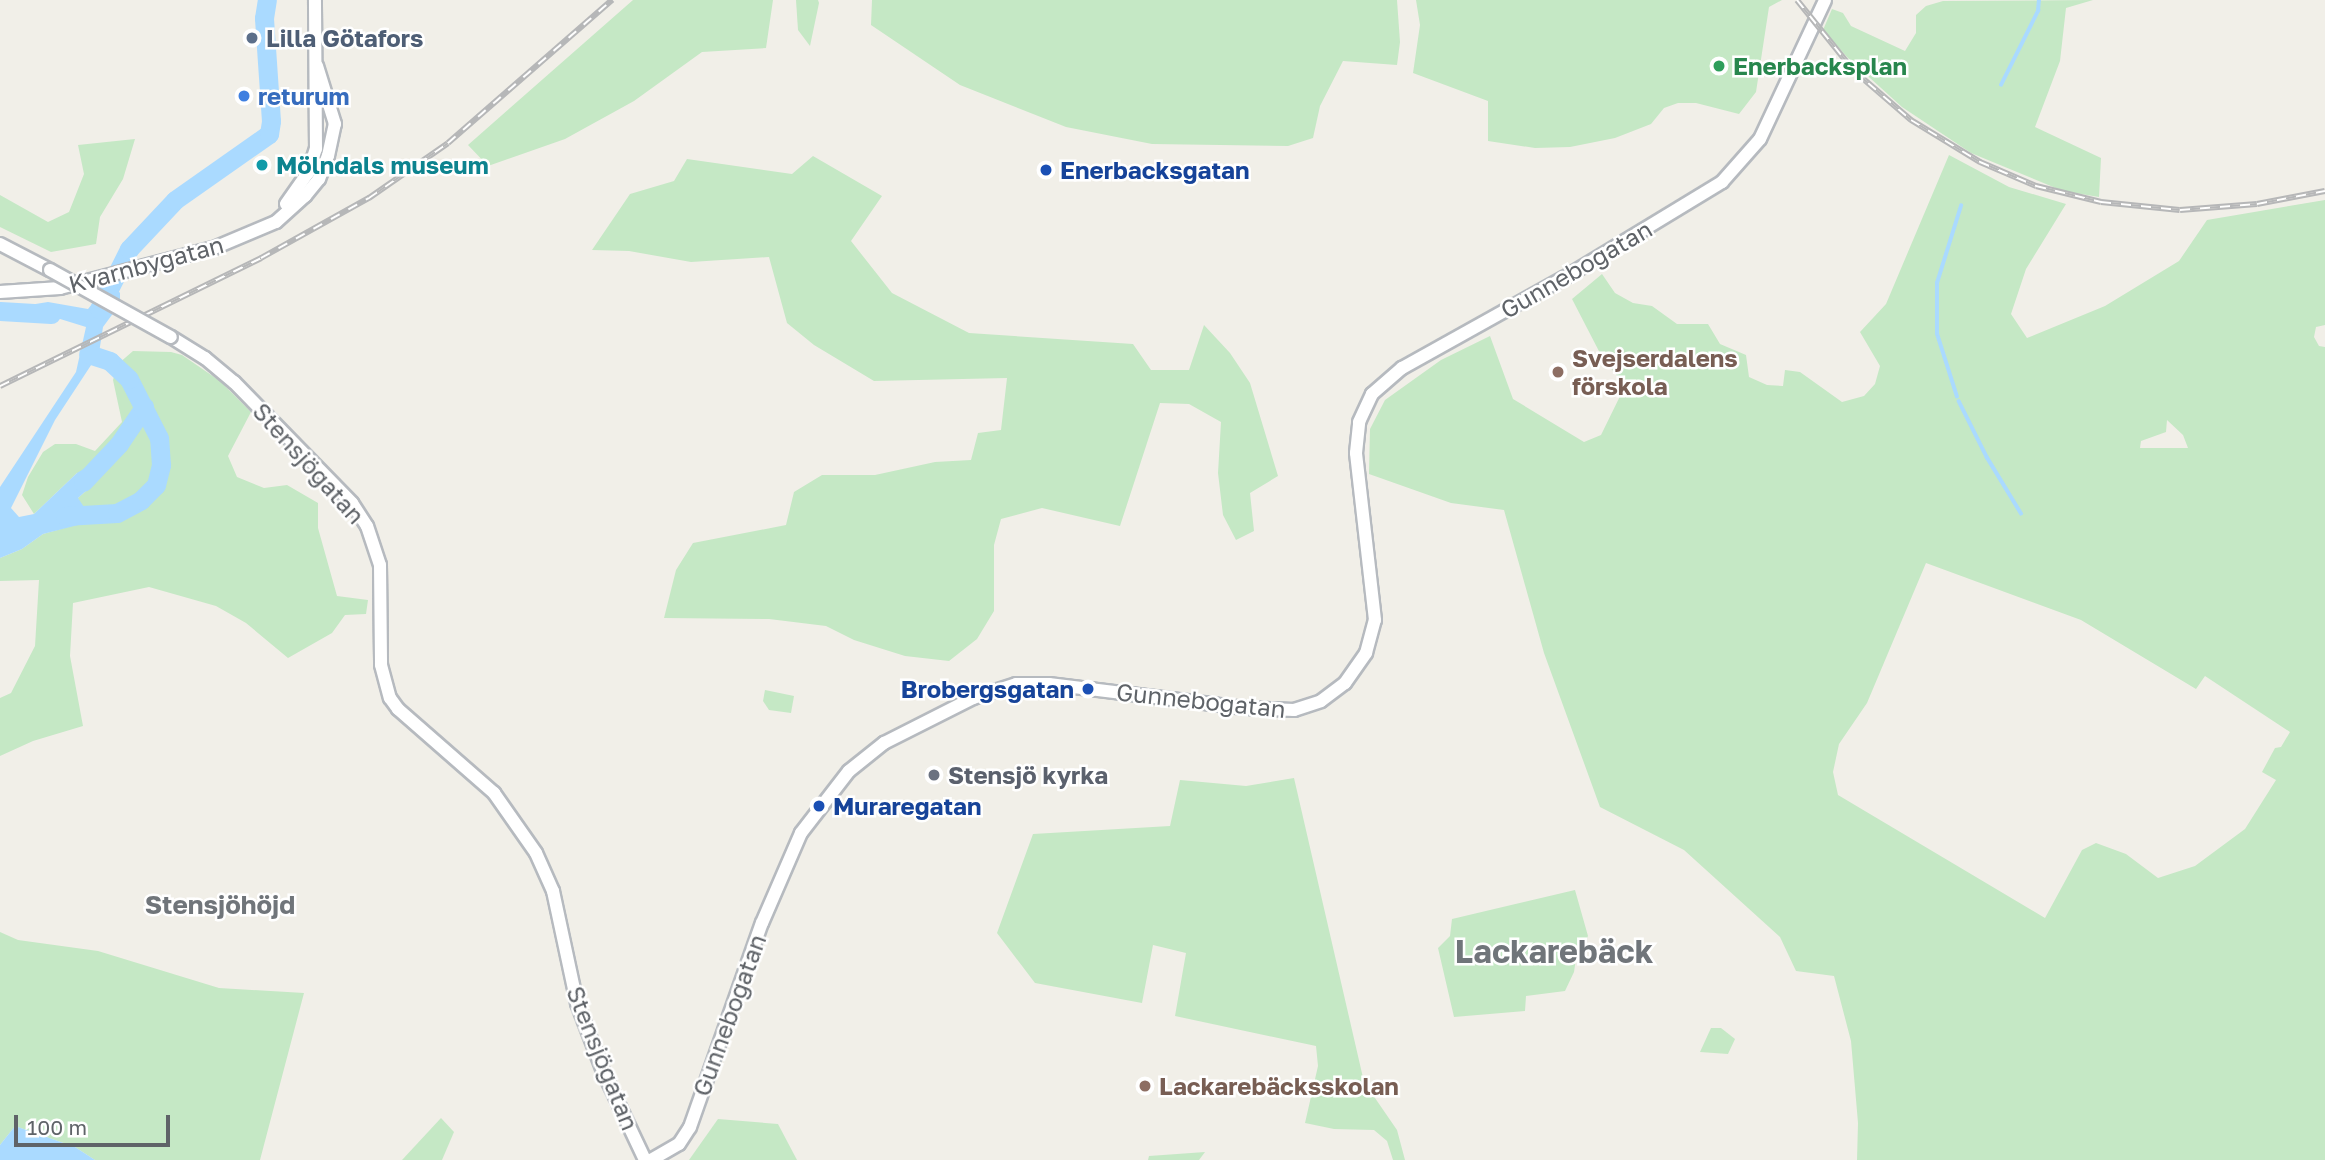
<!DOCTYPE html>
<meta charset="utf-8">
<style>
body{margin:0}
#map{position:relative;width:2325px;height:1160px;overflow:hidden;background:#f1efe8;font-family:"Golos Text",sans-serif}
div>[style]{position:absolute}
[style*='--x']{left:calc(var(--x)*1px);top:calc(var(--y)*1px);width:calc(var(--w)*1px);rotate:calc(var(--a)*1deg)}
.green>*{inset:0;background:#c5e8c5}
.water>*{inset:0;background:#aadaff}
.stream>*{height:3.5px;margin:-1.75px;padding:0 1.75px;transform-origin:1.75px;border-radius:1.75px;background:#aadaff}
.river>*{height:19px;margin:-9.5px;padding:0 9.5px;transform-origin:9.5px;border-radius:9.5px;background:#aadaff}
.roads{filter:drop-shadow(2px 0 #b6babf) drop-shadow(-2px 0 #b6babf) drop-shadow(0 2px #b6babf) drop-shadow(0 -2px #b6babf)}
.secondary>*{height:12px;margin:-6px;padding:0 6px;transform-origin:6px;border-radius:6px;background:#fff}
.rail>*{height:6px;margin-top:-3px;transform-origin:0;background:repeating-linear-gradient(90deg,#fff 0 10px,#b6b7b8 0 20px);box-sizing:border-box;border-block:2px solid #b6b7b8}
.bridges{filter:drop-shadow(2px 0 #b6babf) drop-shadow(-2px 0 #b6babf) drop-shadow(0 2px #b6babf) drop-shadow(0 -2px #b6babf)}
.secondary-bridge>*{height:12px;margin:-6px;padding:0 6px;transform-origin:6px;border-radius:6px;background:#fff}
.dots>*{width:19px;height:19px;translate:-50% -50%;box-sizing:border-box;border:4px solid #fff;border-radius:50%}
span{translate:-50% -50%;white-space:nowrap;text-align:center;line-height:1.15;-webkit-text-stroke:5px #fff;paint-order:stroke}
.service-label{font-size:24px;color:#4e5e75;font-weight:700}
.left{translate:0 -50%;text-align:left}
.leisure-label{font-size:24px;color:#27864d;font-weight:700}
.shop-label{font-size:24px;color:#366cbe;font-weight:700}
.culture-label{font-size:24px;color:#0d838f;font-weight:700}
.transit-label{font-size:24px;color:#164399;font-weight:700}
.right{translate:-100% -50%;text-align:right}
.street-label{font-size:24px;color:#5f6368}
.education-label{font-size:24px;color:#785e54;font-weight:700}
.worship-label{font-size:24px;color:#5b616d;font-weight:700}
.neighbourhood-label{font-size:26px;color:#70757a;font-weight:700}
.district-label{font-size:32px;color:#70757a;font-weight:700}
.scale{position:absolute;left:14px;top:1115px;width:156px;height:32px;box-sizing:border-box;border:4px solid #5f6368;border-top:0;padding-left:9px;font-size:21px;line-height:24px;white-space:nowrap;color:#5f6368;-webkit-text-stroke:5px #fff;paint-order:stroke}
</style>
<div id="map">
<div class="green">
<i style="clip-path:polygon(633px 0,773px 0,766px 48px,702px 52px,634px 101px,565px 139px,488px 166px,468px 145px)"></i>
<i style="clip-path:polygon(796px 0,818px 0,819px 3px,810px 46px,798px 30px)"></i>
<i style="clip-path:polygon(872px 0,1397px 0,1400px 42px,1397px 65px,1343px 61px,1320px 106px,1313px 138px,1288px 146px,1152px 144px,1066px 127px,960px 85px,871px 25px)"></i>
<i style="clip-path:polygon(1416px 0,1782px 0,1769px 7px,1756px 92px,1739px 114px,1696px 103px,1678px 103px,1664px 108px,1651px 124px,1615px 138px,1570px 147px,1535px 148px,1488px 141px,1488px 101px,1413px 73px,1420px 25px)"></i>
<i style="clip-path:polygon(2093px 0,2066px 8px,2060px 61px,2035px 127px,2101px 158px,2099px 197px,2063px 191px,1971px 153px,1902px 107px,1848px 58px,1823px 30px,1832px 9px,1843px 13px,1851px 26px,1905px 51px,1916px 33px,1916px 15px,1926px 6px,1943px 1px)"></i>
<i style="clip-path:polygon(135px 139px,123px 179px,100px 217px,96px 244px,51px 252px,0 227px,0 195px,48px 222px,69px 212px,84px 174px,78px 145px)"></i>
<i style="clip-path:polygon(evenodd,1949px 155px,2009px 187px,2066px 204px,2026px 269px,2011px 314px,2027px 338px,2105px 306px,2179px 261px,2207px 220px,2325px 200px,2325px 325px,2316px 327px,2314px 337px,2319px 346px,2325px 347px,2325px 1160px,1857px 1160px,1858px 1123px,1851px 1041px,1834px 976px,1796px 971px,1780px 937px,1684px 850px,1600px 807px,1544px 653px,1504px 510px,1451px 503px,1369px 474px,1370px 429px,1385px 400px,1441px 360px,1490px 336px,1513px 399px,1584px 442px,1601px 435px,1625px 386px,1602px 357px,1572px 299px,1602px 274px,1615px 293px,1633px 303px,1652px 306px,1677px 324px,1708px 324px,1720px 344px,1746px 355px,1749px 377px,1767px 385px,1783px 386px,1785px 370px,1800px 372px,1842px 402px,1864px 396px,1875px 384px,1880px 366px,1860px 332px,1886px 304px,1949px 155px,2167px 420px,2183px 435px,2188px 448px,2140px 448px,2141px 441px,2166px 432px,2167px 420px,1949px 155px,1926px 563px,2081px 620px,2196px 689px,2205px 676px,2290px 732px,2281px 747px,2275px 748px,2262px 772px,2276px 780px,2245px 829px,2195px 866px,2158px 878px,2126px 854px,2096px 843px,2082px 850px,2045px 918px,1838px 795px,1833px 772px,1839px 744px,1867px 703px,1926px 563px)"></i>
<i style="clip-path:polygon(813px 156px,882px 196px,851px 241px,892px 293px,969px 333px,1133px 344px,1151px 370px,1189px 370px,1204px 325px,1230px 353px,1250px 383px,1278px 476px,1250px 493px,1254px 531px,1236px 540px,1223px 515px,1218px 473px,1221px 422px,1189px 404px,1160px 403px,1120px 526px,1042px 508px,1001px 519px,994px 545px,994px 611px,977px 639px,949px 661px,905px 656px,854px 640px,826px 626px,769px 619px,664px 618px,676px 570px,693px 543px,786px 525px,794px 492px,822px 475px,875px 475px,935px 462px,971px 460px,978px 433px,1001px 430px,1007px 378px,874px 381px,814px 345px,787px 323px,769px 257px,691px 262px,629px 251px,592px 250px,630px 194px,674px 181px,687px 159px,792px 174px)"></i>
<i style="clip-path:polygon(133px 351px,171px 352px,182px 355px,220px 381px,251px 412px,228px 456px,237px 477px,264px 488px,287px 485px,318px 503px,318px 528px,337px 596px,368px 600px,366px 614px,345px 615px,332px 633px,288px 658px,246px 623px,216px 606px,149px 587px,73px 603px,70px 656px,83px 726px,33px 741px,0 756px,0 698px,11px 693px,35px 646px,39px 580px,0 581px,0 558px,22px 549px,43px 534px,82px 523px,78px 498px,95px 483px,77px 473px,34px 514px,22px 495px,28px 477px,43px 452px,55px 444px,76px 444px,95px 451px,122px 422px,113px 380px,118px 364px)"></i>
<i style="clip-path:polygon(765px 690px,794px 696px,791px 713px,769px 710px,763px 701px)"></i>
<i style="clip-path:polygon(1294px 778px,1364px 1082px,1397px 1130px,1405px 1160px,1393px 1160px,1387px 1141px,1374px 1130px,1334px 1129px,1305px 1123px,1318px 1066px,1316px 1046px,1175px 1016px,1186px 953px,1153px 945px,1142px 1003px,1035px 983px,997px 933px,1033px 834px,1170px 826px,1180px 780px,1246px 786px)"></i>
<i style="clip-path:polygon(1575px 890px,1588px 936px,1576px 959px,1574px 972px,1565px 991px,1526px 996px,1525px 1011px,1454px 1017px,1438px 948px,1450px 936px,1452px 919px)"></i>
<i style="clip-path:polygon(0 932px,18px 940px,98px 951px,219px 988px,304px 993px,260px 1160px,95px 1160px,75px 1147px,15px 1126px,0 1145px)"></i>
<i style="clip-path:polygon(1711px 1028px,1721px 1028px,1735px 1039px,1728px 1054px,1700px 1052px)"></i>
<i style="clip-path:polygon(441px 1118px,454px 1132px,442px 1160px,402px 1160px)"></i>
<i style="clip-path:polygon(718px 1119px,778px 1124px,797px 1160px,689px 1160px)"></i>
<i style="clip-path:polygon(1205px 1152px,1199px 1160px,1148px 1160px,1149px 1156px)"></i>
</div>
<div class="water">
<i style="clip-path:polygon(113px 284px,120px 293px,120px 304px,103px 327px,99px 353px,55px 420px,11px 508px,19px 517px,34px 514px,77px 473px,97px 461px,102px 469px,95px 483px,78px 498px,90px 516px,82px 524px,43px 534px,22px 549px,0 558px,0 487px,76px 372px,86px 327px,57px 318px,31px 318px,23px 306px,48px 302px,88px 309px,107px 286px)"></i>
<i style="clip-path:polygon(15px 1126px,75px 1147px,95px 1160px,0 1160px,0 1145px)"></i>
</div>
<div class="stream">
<i style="--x:2001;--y:85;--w:83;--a:-63.4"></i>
<i style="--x:2038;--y:11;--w:11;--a:-85"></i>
<i style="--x:1957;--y:397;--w:66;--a:-107.6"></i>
<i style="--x:1937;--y:334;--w:51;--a:-90"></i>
<i style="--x:1937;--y:283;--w:81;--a:-72.7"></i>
<i style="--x:1959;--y:401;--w:63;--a:63.4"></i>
<i style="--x:1987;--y:457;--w:66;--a:58.7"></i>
</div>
<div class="river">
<i style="--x:99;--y:309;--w:67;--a:-63.4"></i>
<i style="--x:129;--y:249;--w:67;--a:-46.8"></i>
<i style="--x:175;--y:200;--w:115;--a:-35.1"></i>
<i style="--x:269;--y:134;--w:13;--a:-81"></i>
<i style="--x:271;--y:121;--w:103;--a:-93.9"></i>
<i style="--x:264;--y:18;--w:18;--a:-81"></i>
<i style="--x:0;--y:311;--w:51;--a:3.4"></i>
<i style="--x:83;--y:482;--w:52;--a:-46.5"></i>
<i style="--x:119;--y:444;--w:45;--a:-56"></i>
<i style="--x:65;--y:516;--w:52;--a:-3.3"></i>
<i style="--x:117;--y:513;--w:27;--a:-28"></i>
<i style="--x:141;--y:500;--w:21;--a:-45"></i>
<i style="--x:156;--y:485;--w:21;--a:-76"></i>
<i style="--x:161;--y:465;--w:27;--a:-94"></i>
<i style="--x:159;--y:438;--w:66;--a:-117"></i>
<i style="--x:129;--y:379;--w:26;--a:-137"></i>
<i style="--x:110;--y:361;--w:23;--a:-162"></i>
</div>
<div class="roads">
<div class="secondary">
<i style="--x:286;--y:204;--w:38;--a:-55"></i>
<i style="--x:308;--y:173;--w:25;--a:-72"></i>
<i style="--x:316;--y:149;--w:149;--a:-90.4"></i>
<i style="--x:0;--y:244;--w:56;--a:27.5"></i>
<i style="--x:0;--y:292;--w:60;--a:-3.8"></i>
<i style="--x:60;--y:288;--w:159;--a:-14.6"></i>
<i style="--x:214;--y:248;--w:67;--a:-22.8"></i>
<i style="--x:276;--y:222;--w:39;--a:-42"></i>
<i style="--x:305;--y:196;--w:22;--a:-51"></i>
<i style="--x:319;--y:179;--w:25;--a:-69"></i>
<i style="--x:328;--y:156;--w:33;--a:-78"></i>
<i style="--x:335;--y:124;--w:61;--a:-107.2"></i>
<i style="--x:171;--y:337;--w:40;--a:32"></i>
<i style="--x:205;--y:358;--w:38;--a:40"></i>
<i style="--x:234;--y:382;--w:169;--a:45.7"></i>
<i style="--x:352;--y:503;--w:27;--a:57"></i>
<i style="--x:367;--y:526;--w:41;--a:71.6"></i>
<i style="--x:380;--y:565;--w:100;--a:89.4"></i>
<i style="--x:381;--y:665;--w:34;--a:75"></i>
<i style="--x:390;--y:698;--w:14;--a:54"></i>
<i style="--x:398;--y:709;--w:128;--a:41.2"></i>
<i style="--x:494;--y:793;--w:73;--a:55"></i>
<i style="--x:536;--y:853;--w:42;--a:65.9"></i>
<i style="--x:553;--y:891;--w:115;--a:77.9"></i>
<i style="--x:577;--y:1003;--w:73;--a:69.1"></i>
<i style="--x:603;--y:1071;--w:98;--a:64.7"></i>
<i style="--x:651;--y:1160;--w:32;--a:-30"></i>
<i style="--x:679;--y:1144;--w:20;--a:-57"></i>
<i style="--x:690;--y:1127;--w:216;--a:-70.6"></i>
<i style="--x:762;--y:923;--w:98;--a:-66.6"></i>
<i style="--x:801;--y:833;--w:78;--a:-52.3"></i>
<i style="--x:849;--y:771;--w:45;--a:-38.7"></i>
<i style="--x:884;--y:743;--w:100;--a:-26.8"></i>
<i style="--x:973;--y:698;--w:45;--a:-18"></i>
<i style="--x:1016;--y:684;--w:33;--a:0"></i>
<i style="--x:1049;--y:684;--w:197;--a:7"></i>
<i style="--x:1245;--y:708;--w:49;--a:2.3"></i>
<i style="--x:1294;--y:710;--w:28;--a:-18"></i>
<i style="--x:1321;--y:701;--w:30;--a:-37"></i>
<i style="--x:1345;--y:683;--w:37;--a:-55"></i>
<i style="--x:1366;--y:653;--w:34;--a:-75"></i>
<i style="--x:1375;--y:620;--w:168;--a:-96.5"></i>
<i style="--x:1356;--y:453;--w:31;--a:-84"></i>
<i style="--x:1359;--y:422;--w:31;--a:-65"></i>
<i style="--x:1372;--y:394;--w:40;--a:-41"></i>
<i style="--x:1402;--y:368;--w:185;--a:-29.1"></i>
<i style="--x:1564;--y:278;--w:185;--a:-31.3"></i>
<i style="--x:1722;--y:182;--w:57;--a:-48.5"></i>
<i style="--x:1760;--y:139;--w:153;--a:-64.9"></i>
</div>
</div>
<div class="rail">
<i style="--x:1797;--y:0;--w:90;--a:51.3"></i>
<i style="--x:1853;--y:70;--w:77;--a:40.8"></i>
<i style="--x:1911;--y:120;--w:81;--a:31.3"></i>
<i style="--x:1980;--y:162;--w:61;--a:23.2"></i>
<i style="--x:2036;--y:186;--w:67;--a:13.8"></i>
<i style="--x:2101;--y:202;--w:79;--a:5.8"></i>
<i style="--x:2180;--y:210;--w:77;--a:-4.5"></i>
<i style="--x:2257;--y:204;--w:69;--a:-10.8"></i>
<i style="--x:0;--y:386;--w:291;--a:-26.1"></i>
<i style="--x:261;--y:258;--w:124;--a:-29.1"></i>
<i style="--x:369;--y:198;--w:96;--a:-34.8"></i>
<i style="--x:448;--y:143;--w:218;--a:-41.1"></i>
</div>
<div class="bridges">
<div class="secondary-bridge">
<i style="--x:50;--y:270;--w:138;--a:29"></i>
</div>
</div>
<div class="dots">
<i style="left:252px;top:38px;background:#5c6f8a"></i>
<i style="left:1719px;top:66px;background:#2e9e5b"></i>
<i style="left:244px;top:96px;background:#3f7fe0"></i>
<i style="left:262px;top:165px;background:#0f9aa8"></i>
<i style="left:1046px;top:170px;background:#1a4fb4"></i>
<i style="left:1558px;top:372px;background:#8d6e63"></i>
<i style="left:1088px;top:689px;background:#1a4fb4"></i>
<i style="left:934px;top:775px;background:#6b7280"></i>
<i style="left:819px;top:806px;background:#1a4fb4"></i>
<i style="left:1145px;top:1086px;background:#8d6e63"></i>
</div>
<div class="service-label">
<span class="left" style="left:266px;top:38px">Lilla Götafors</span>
</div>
<div class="leisure-label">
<span class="left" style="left:1733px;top:66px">Enerbacksplan</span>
</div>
<div class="shop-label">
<span class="left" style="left:258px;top:96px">returum</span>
</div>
<div class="culture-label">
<span class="left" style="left:276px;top:165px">Mölndals museum</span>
</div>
<div class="transit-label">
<span class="left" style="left:1060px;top:170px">Enerbacksgatan</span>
<span class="right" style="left:1074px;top:689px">Brobergsgatan</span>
<span class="left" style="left:833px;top:806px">Muraregatan</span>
</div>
<div class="street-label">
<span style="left:146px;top:264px;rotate:-15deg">Kvarnbygatan</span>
<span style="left:1576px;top:269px;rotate:-30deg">Gunnebogatan</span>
<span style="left:309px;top:463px;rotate:48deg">Stensjögatan</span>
<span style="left:1201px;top:700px;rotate:6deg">Gunnebogatan</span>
<span style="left:729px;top:1015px;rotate:-70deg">Gunnebogatan</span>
<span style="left:603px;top:1058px;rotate:68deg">Stensjögatan</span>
</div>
<div class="education-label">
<span class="left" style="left:1572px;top:372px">Svejserdalens<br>förskola</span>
<span class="left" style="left:1159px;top:1086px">Lackarebäcksskolan</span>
</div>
<div class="worship-label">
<span class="left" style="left:948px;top:775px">Stensjö kyrka</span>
</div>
<div class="neighbourhood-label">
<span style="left:220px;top:905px">Stensjöhöjd</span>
</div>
<div class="district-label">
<span style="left:1554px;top:951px">Lackarebäck</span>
</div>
<div class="scale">100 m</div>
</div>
